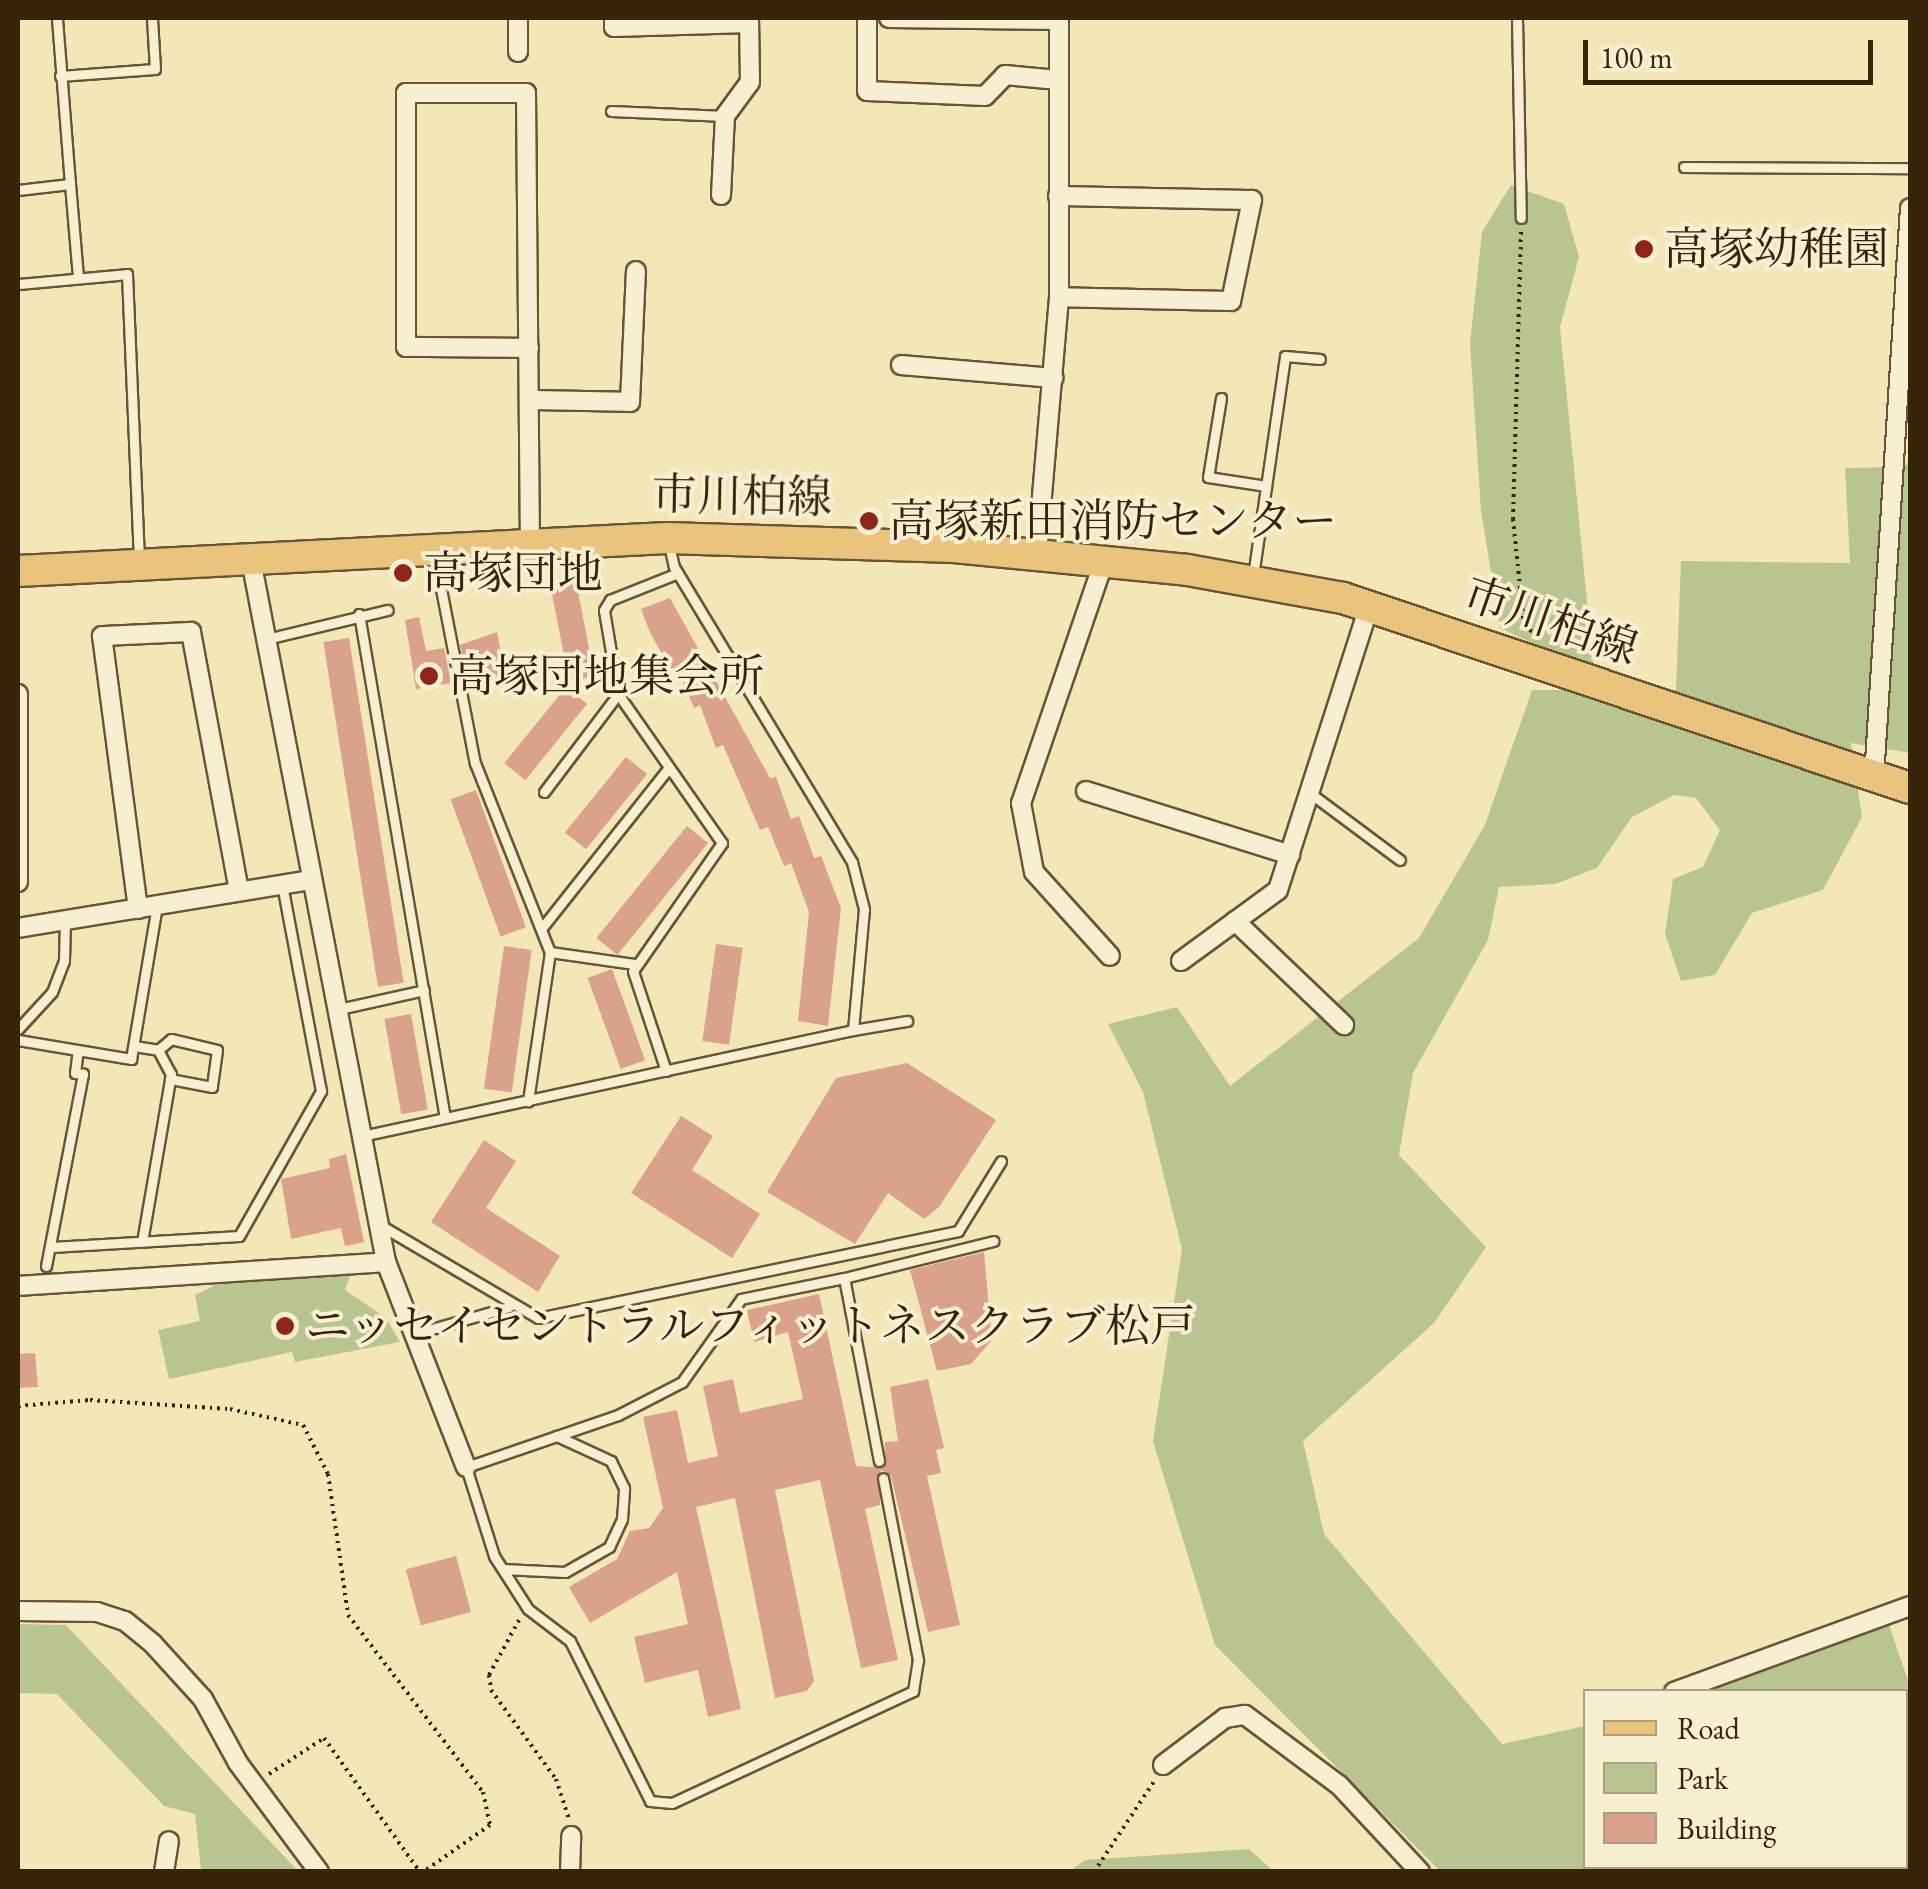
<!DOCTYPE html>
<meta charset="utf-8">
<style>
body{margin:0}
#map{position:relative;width:1928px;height:1889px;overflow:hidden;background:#f3e7b8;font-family:"EB Garamond","Noto Serif JP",serif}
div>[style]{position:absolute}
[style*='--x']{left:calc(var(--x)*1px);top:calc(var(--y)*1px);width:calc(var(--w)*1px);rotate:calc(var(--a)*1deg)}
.green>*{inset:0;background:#b9c590}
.building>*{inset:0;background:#daa28c;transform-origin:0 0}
.path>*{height:4px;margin-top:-2px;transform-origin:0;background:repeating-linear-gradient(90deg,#38240b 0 2.5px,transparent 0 7.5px)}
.roads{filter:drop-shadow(2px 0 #675536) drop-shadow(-2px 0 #675536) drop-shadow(0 2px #675536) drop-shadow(0 -2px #675536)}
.lane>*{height:9px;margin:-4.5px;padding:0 4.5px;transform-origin:4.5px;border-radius:4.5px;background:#f7efd1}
.street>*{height:18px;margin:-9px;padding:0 9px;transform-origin:9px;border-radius:9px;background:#f7efd1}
.primary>*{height:30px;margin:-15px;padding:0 15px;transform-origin:15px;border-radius:15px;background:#eac47c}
.dots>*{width:28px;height:28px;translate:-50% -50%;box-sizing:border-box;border:5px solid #f7efd1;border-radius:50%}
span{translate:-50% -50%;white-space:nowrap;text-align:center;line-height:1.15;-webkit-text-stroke:8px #f7efd1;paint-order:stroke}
.poi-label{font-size:45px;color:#38240b}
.left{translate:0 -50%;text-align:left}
.street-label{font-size:45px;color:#38240b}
.frame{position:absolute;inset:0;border:20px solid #38240b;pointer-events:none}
.legend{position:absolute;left:1583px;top:1689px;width:325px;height:180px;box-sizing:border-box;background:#f7efd1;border:2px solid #ab9e82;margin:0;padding:12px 18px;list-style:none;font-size:30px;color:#38240b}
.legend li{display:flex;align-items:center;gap:20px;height:50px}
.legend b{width:50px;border:2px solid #ab9e82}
.scale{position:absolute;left:1583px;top:40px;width:290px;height:45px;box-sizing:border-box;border:5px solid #38240b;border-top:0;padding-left:12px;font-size:30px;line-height:35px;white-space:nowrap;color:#38240b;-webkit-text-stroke:8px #f7efd1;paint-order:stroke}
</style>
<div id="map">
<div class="green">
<i style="clip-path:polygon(1511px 185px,1564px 204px,1579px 257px,1560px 327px,1594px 672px,1500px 628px,1481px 511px,1470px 343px,1482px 232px)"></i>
<i style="clip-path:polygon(1910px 459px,1910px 753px,1851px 743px,1862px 817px,1823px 890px,1752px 913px,1715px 975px,1681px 981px,1665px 934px,1673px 879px,1703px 867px,1720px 830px,1696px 798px,1674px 795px,1632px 817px,1597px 868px,1555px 884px,1499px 887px,1488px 940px,1413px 1073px,1399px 1155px,1486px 1247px,1434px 1323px,1303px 1441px,1324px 1534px,1502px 1744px,1585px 1726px,1586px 1866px,1735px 1867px,1440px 1871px,1215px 1645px,1153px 1441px,1182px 1249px,1143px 1092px,1108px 1024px,1177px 1007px,1230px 1086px,1419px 938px,1485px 825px,1532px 690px,1676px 690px,1681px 561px,1850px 563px,1845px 468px,1904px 467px)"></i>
<i style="clip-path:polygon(324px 1269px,350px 1275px,345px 1290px,386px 1318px,400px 1342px,295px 1362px,292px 1352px,169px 1379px,158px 1330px,200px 1321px,195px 1295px,242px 1272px)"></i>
<i style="clip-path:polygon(1888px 1622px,1910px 1686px,1910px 1799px,1906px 1692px,1706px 1692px)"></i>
<i style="clip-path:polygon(18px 1624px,66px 1625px,298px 1871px,201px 1871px,195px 1814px,164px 1806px,57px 1694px,18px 1693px)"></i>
<i style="clip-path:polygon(1249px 1849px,1273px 1871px,1070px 1871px,1085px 1860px)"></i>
</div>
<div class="building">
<i style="left:576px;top:581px;width:97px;height:26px;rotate:79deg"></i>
<i style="clip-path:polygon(670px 598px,770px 778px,776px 777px,791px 819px,799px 816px,814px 858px,821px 856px,841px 908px,828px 1026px,798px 1021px,809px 912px,791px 863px,784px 866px,768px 827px,760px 830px,723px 745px,716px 748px,700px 705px,694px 708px,677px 667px,670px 669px,649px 630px,641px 609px)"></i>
<i style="clip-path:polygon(419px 617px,426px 651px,444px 648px,451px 683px,416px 689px,405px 620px)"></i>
<i style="clip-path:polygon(497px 632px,505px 676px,467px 680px,460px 645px)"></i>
<i style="left:349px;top:638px;width:349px;height:26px;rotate:81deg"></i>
<i style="left:566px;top:687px;width:27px;height:98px;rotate:39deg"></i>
<i style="left:626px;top:757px;width:27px;height:97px;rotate:39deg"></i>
<i style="left:476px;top:790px;width:146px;height:27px;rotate:70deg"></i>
<i style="left:687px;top:826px;width:27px;height:144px;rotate:39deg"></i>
<i style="left:716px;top:944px;width:27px;height:98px;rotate:8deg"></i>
<i style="left:504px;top:946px;width:28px;height:144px;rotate:8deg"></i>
<i style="left:612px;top:969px;width:97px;height:26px;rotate:70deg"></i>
<i style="left:411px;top:1014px;width:97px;height:27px;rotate:80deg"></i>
<i style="clip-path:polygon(907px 1063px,996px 1120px,939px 1207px,924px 1219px,888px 1193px,855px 1244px,767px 1192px,836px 1078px)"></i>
<i style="clip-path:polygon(681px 1116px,713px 1136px,692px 1170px,760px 1214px,732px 1258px,631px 1193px)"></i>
<i style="clip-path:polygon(484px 1140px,516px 1161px,486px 1208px,560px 1256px,538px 1292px,431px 1222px)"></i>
<i style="clip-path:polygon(346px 1154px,364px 1242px,345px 1246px,341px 1228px,291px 1239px,281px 1179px,330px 1168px,329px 1159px)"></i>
<i style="clip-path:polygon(984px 1252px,992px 1340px,971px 1364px,937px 1371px,910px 1270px)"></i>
<i style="clip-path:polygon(819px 1294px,856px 1466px,884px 1468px,885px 1442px,898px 1441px,890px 1387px,928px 1379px,944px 1448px,936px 1450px,941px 1473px,927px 1476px,960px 1625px,928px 1632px,891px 1476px,881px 1470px,880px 1505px,865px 1509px,898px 1660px,861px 1668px,820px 1480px,775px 1490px,814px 1681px,807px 1691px,775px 1698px,735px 1498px,696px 1507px,741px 1709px,708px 1717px,698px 1670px,645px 1683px,634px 1637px,688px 1624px,677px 1572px,590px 1623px,569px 1587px,617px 1559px,630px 1531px,649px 1528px,663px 1508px,643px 1417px,677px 1410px,688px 1463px,718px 1456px,703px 1386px,733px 1379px,740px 1413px,803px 1399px,788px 1332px,754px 1342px,747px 1310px)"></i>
<i style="clip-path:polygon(35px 1353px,38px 1387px,18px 1388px,18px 1354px)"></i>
<i style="left:456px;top:1556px;width:58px;height:52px;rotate:75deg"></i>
</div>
<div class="path">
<i style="--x:1521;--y:232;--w:287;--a:91.6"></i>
<i style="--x:1513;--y:519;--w:107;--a:84.1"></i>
<i style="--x:1524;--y:625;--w:17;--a:40"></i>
<i style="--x:18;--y:1406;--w:72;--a:-4.8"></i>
<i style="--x:90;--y:1400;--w:140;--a:3.7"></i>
<i style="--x:230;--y:1409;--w:75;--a:12.4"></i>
<i style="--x:303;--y:1425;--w:55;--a:63"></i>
<i style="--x:328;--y:1474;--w:142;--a:81.9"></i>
<i style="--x:348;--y:1615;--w:223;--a:52.7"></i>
<i style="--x:483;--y:1792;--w:34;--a:78"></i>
<i style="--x:490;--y:1825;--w:82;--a:145"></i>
<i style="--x:519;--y:1620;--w:63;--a:118.6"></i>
<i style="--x:489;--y:1675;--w:15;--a:82"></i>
<i style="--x:491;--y:1690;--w:110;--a:53.9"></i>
<i style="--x:556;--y:1779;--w:42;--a:72"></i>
<i style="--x:269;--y:1774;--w:66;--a:-33.2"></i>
<i style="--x:324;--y:1738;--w:165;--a:54.4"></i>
<i style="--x:1094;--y:1872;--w:110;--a:-56.5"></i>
</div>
<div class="roads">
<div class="lane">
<i style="--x:1517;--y:18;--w:200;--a:88.9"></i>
<i style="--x:60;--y:76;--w:95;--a:-4.2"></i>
<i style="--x:155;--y:69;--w:51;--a:-93.4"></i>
<i style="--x:611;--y:111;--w:114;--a:2.5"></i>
<i style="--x:1684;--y:167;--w:226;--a:0.3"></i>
<i style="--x:70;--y:184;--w:94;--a:85.1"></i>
<i style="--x:18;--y:190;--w:52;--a:-6.6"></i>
<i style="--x:70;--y:184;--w:167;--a:-94.5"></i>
<i style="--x:18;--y:284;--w:109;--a:-5.2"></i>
<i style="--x:127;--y:274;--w:288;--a:87.6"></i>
<i style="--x:1221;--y:398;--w:80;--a:99.3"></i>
<i style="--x:1208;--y:477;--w:59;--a:8.8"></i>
<i style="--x:435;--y:558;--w:209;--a:79"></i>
<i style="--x:475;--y:763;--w:203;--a:68.4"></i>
<i style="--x:550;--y:952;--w:151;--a:98.4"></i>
<i style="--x:1253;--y:576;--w:222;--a:-81.7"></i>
<i style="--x:1285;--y:356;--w:35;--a:5"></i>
<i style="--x:359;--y:614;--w:511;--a:80.32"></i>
<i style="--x:266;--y:639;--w:125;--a:-13.4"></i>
<i style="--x:544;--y:792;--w:123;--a:-52.9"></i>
<i style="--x:1310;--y:793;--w:112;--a:36.7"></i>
<i style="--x:541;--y:929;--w:203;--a:-51.6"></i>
<i style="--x:550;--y:952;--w:85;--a:8.1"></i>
<i style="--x:339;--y:1009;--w:87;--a:-12.6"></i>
<i style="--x:18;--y:1029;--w:50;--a:-47.4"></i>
<i style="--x:52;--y:992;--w:33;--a:-69"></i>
<i style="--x:64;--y:961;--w:40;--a:-88.6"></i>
<i style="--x:853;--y:1030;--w:55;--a:-9.5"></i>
<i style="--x:18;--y:1040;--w:115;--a:9.5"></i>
<i style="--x:131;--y:1059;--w:155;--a:-80.4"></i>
<i style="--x:134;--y:1046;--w:24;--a:9"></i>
<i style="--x:158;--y:1050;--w:27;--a:62"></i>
<i style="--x:171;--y:1074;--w:170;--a:99.8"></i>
<i style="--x:158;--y:1050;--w:17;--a:-40"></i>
<i style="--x:171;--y:1039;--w:47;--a:13.4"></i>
<i style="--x:217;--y:1050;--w:37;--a:98"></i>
<i style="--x:212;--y:1087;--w:43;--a:-169.2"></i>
<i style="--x:666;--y:1071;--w:105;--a:-108.3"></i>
<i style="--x:633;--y:971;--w:156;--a:-55.2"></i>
<i style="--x:722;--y:843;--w:182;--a:-124.9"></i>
<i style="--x:618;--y:694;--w:85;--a:-99.5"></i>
<i style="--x:604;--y:610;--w:12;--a:-59"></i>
<i style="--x:610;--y:600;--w:73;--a:-21.7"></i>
<i style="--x:362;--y:1136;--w:502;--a:-12.18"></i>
<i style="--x:853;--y:1030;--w:121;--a:-84.8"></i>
<i style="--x:864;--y:909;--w:49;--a:-104.3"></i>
<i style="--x:852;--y:862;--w:345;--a:-121.1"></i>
<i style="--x:674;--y:567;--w:23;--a:-103"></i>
<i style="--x:380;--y:1225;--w:183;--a:30.5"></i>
<i style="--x:538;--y:1318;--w:429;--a:-11.7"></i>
<i style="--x:958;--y:1231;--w:82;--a:-58.4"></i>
<i style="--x:52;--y:1247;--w:187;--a:-3.4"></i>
<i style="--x:239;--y:1236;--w:167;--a:-60.5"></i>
<i style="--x:321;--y:1091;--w:211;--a:-100.7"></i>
<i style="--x:46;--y:1266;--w:196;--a:-79.1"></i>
<i style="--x:83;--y:1074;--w:8;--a:-173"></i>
<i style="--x:75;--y:1073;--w:23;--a:-83"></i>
<i style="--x:844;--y:1278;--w:154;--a:-13.9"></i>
<i style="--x:414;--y:1334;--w:99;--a:-15.9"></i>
<i style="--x:879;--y:1461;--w:186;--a:-100.8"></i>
<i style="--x:844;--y:1278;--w:105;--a:168.5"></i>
<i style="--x:741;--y:1299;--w:102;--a:125.4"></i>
<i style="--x:682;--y:1382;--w:72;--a:152.7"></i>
<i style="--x:618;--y:1415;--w:161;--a:161.1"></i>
<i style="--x:466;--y:1467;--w:93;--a:72.5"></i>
<i style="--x:494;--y:1556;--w:63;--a:57.3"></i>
<i style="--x:528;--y:1609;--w:53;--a:37.3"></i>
<i style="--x:570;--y:1641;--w:179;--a:63.4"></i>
<i style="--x:650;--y:1801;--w:22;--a:5"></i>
<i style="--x:672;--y:1803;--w:266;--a:-24.9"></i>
<i style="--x:913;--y:1691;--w:31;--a:-81"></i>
<i style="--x:918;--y:1660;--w:185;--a:-100.9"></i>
<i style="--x:503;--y:1569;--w:62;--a:2.8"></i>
<i style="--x:565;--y:1572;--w:51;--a:-29.6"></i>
<i style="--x:609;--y:1547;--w:31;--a:-65"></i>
<i style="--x:622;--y:1519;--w:31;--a:-86"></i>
<i style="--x:624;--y:1488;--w:30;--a:-116"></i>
<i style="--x:611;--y:1461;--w:60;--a:-155.2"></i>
</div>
<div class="street">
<i style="--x:518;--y:18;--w:34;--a:90"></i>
<i style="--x:614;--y:18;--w:9;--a:90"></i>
<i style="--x:614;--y:27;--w:135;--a:-1.7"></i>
<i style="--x:867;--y:18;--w:73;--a:90"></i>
<i style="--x:867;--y:91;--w:118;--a:2.4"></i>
<i style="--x:985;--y:96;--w:29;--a:-46"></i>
<i style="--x:1005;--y:75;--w:53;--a:5.4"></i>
<i style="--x:889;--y:18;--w:170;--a:0.7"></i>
<i style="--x:721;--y:195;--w:79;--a:-87.1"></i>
<i style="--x:725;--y:116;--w:42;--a:-53.7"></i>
<i style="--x:750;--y:82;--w:64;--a:-90.9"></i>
<i style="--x:1058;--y:196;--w:194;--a:1.2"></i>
<i style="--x:1252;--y:200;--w:103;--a:101.7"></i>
<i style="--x:1231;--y:301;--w:172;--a:-178.7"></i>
<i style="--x:529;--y:348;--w:123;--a:-179.5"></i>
<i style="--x:406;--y:347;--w:254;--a:-90"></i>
<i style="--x:406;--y:93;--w:120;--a:0"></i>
<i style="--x:526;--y:93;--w:449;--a:89.5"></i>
<i style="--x:901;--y:365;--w:153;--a:4.9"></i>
<i style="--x:529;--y:400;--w:101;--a:1.1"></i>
<i style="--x:630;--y:402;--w:131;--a:-87.4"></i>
<i style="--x:1037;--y:554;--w:258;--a:-85.1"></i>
<i style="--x:1059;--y:297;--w:279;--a:-90"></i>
<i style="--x:251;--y:560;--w:715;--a:79.11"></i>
<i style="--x:386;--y:1262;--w:220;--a:68.7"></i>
<i style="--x:1104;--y:561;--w:256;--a:108.9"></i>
<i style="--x:1021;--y:803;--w:70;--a:79.3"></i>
<i style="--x:1034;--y:872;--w:113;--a:47.9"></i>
<i style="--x:18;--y:694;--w:188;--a:90"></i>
<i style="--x:1874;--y:778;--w:571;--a:-86.39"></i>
<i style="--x:1086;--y:791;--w:214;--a:17.4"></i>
<i style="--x:138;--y:909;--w:275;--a:-97.5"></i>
<i style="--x:102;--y:636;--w:89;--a:-2.6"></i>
<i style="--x:191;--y:632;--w:262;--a:79.5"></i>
<i style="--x:1235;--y:921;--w:151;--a:43.7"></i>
<i style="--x:18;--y:928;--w:296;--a:-9.3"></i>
<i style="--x:1181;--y:961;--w:120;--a:-36.2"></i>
<i style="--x:1278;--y:890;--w:298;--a:-72.2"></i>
<i style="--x:18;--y:1286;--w:369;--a:-3.7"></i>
<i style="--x:18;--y:1611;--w:79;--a:0.7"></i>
<i style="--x:97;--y:1612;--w:29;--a:18"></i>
<i style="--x:125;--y:1621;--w:36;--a:39"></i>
<i style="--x:153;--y:1644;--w:74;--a:47.7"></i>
<i style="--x:203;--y:1699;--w:73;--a:61.3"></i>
<i style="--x:238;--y:1763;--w:136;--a:53.4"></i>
<i style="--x:1674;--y:1692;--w:251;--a:-20"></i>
<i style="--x:1163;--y:1765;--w:78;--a:-37.2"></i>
<i style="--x:1225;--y:1718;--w:20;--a:-9"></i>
<i style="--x:1245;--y:1715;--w:117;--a:36.7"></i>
<i style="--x:1339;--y:1785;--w:119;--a:47"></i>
<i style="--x:164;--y:1872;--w:31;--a:-81"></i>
<i style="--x:570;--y:1872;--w:36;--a:-88"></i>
</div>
<div class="primary">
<i style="--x:18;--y:571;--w:650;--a:-2.91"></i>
<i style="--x:667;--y:538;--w:287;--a:1.8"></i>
<i style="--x:954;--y:547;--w:234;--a:5.6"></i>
<i style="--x:1187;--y:570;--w:158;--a:10.2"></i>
<i style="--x:1343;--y:598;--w:598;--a:18.53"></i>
</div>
</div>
<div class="dots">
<i style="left:1644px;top:249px;background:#8f2418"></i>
<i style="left:869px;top:521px;background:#8f2418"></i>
<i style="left:403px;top:573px;background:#8f2418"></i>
<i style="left:429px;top:676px;background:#8f2418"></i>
<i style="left:285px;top:1326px;background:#8f2418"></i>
</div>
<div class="poi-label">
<span class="left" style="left:1664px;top:249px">高塚幼稚園</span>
<span class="left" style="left:889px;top:521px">高塚新田消防センター</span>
<span class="left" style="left:423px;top:573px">高塚団地</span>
<span class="left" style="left:449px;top:676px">高塚団地集会所</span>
<span class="left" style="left:305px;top:1326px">ニッセイセントラルフィットネスクラブ松戸</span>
</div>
<div class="street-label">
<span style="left:742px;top:496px;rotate:1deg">市川柏線</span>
<span style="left:1551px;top:621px;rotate:19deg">市川柏線</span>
</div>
<div class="frame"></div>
<ul class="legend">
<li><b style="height:12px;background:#eac47c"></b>Road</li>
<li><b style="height:28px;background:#b9c590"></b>Park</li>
<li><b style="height:28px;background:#daa28c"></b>Building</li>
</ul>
<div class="scale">100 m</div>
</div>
